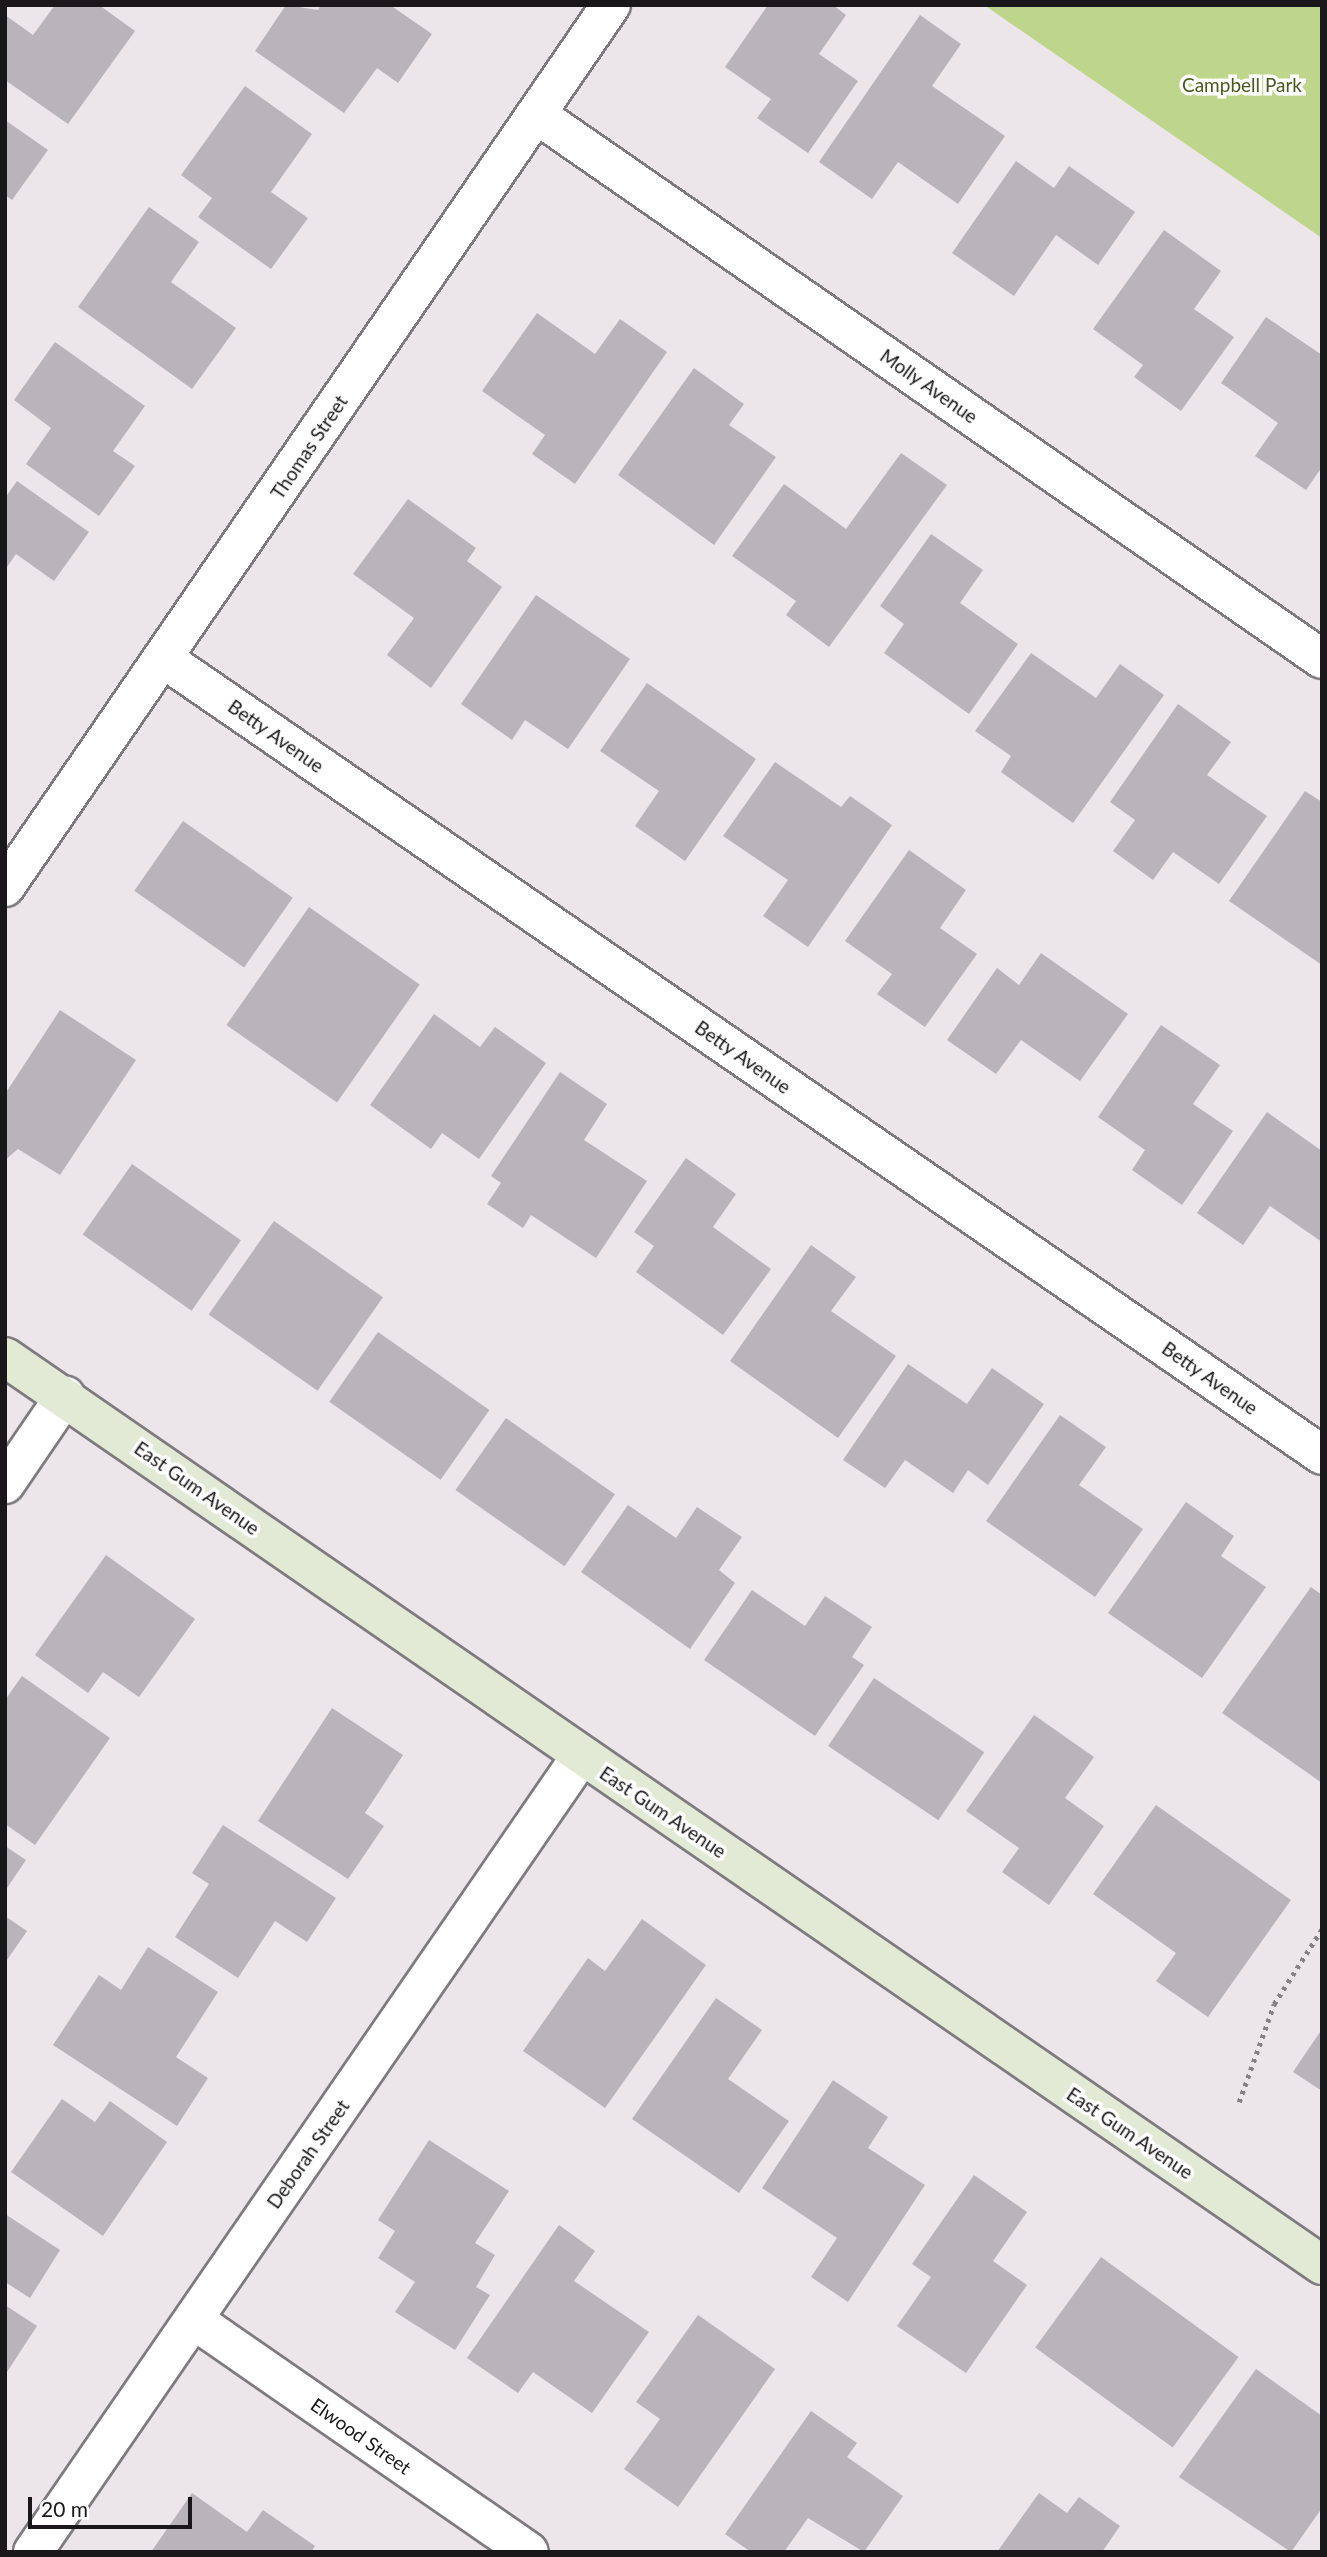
<!DOCTYPE html>
<style>
body{margin:0}
#map{position:relative;width:1327px;height:2557px;overflow:hidden;background:#ece6eb;font-family:Lato,sans-serif}
div>[style]{position:absolute}
[style*='--x']{left:calc(var(--x)*1px);top:calc(var(--y)*1px);width:calc(var(--w)*1px);rotate:calc(var(--a)*1deg)}
.green>*{inset:0;background:#bed68b}
.building>*{inset:0;background:#b9b4b9;transform-origin:0 0}
.path>*{height:4.5px;margin-top:-2.25px;transform-origin:0;background:repeating-linear-gradient(90deg,#858185 0 3.5px,transparent 0 8.5px)}
.roads{filter:drop-shadow(2px 0 #7e7a7e) drop-shadow(-2px 0 #7e7a7e) drop-shadow(0 2px #7e7a7e) drop-shadow(0 -2px #7e7a7e)}
.street>*{height:38px;margin:-19px;padding:0 19px;transform-origin:19px;border-radius:19px;background:#fff}
.secondary>*{height:38px;margin:-19px;padding:0 19px;transform-origin:19px;border-radius:19px;background:#e2e9d4}
span{translate:-50% -50%;white-space:nowrap;text-align:center;line-height:1.15;-webkit-text-stroke:7px #fff;paint-order:stroke}
.park-label{font-size:19px;color:#49591c}
.street-label{font-size:19px;color:#191719}
.frame{position:absolute;inset:0;border:7px solid #191719;pointer-events:none}
.scale{position:absolute;left:28px;top:2497px;width:164px;height:32px;box-sizing:border-box;border:4px solid #191719;border-top:0;padding-left:9px;font-size:21px;line-height:24px;white-space:nowrap;color:#191719;-webkit-text-stroke:5px #fff;paint-order:stroke}
</style>
<div id="map">
<div class="green">
<i style="clip-path:polygon(984px 5px,1322px 5px,1322px 238px)"></i>
</div>
<div class="building">
<i style="clip-path:polygon(55px 5px,99px 5px,135px 31px,68px 124px,5px 80px,5px 15px,33px 35px)"></i>
<i style="clip-path:polygon(286px 5px,318px 10px,321px 5px,390px 5px,432px 34px,398px 83px,377px 68px,344px 113px,255px 51px)"></i>
<i style="clip-path:polygon(768px 5px,833px 5px,846px 15px,819px 54px,858px 81px,808px 153px,757px 118px,771px 99px,725px 67px)"></i>
<i style="clip-path:polygon(920px 15px,961px 44px,932px 86px,1005px 136px,958px 204px,898px 162px,872px 199px,819px 162px)"></i>
<i style="clip-path:polygon(245px 86px,312px 134px,271px 192px,308px 218px,271px 269px,198px 217px,212px 198px,181px 175px)"></i>
<i style="clip-path:polygon(5px 120px,48px 150px,12px 200px,5px 195px)"></i>
<i style="clip-path:polygon(1016px 161px,1054px 188px,1069px 166px,1135px 212px,1098px 265px,1056px 235px,1014px 296px,952px 253px)"></i>
<i style="clip-path:polygon(149px 207px,199px 242px,171px 282px,236px 328px,192px 389px,78px 307px)"></i>
<i style="clip-path:polygon(1164px 230px,1221px 271px,1194px 309px,1234px 337px,1181px 411px,1134px 377px,1143px 365px,1093px 329px)"></i>
<i style="clip-path:polygon(537px 313px,595px 354px,620px 319px,667px 352px,575px 484px,532px 454px,545px 435px,482px 391px)"></i>
<i style="clip-path:polygon(1266px 317px,1322px 355px,1322px 467px,1306px 490px,1255px 456px,1278px 423px,1221px 383px)"></i>
<i style="clip-path:polygon(55px 342px,145px 406px,113px 451px,135px 466px,99px 516px,26px 464px,51px 428px,14px 400px)"></i>
<i style="clip-path:polygon(694px 368px,744px 404px,729px 425px,776px 457px,714px 545px,618px 475px)"></i>
<i style="clip-path:polygon(901px 453px,947px 485px,829px 647px,786px 615px,796px 601px,732px 556px,784px 484px,846px 529px)"></i>
<i style="clip-path:polygon(17px 481px,89px 532px,54px 581px,16px 554px,5px 570px,5px 498px)"></i>
<i style="clip-path:polygon(408px 499px,476px 548px,467px 561px,502px 587px,431px 688px,387px 655px,414px 618px,353px 574px)"></i>
<i style="clip-path:polygon(931px 534px,983px 570px,960px 603px,1018px 644px,969px 714px,884px 653px,904px 624px,880px 606px)"></i>
<i style="clip-path:polygon(536px 595px,630px 659px,568px 749px,525px 720px,512px 740px,461px 704px)"></i>
<i style="clip-path:polygon(1031px 653px,1096px 698px,1120px 664px,1164px 695px,1073px 823px,1001px 772px,1011px 756px,975px 731px)"></i>
<i style="clip-path:polygon(647px 683px,756px 759px,685px 861px,635px 826px,659px 791px,600px 751px)"></i>
<i style="clip-path:polygon(1178px 704px,1231px 742px,1207px 775px,1267px 816px,1219px 884px,1173px 852px,1153px 880px,1113px 851px,1135px 820px,1110px 802px)"></i>
<i style="clip-path:polygon(775px 762px,841px 807px,850px 796px,892px 825px,808px 947px,763px 916px,788px 880px,723px 836px)"></i>
<i style="clip-path:polygon(1305px 791px,1322px 802px,1322px 965px,1229px 901px)"></i>
<i style="left:183px;top:821px;width:134px;height:85px;rotate:35deg"></i>
<i style="clip-path:polygon(909px 850px,966px 890px,940px 928px,977px 954px,925px 1027px,877px 994px,892px 974px,845px 941px)"></i>
<i style="left:309px;top:907px;width:135px;height:144px;rotate:35deg"></i>
<i style="clip-path:polygon(1041px 953px,1128px 1014px,1080px 1081px,1021px 1040px,996px 1074px,947px 1040px,997px 968px,1019px 985px)"></i>
<i style="clip-path:polygon(60px 1010px,136px 1060px,60px 1175px,18px 1149px,5px 1160px,5px 1094px)"></i>
<i style="clip-path:polygon(434px 1014px,480px 1047px,495px 1027px,546px 1063px,479px 1159px,442px 1133px,431px 1149px,370px 1105px)"></i>
<i style="clip-path:polygon(1161px 1025px,1220px 1065px,1193px 1104px,1233px 1131px,1182px 1205px,1132px 1170px,1145px 1150px,1098px 1117px)"></i>
<i style="clip-path:polygon(560px 1072px,607px 1104px,584px 1140px,647px 1181px,596px 1258px,531px 1215px,523px 1228px,487px 1204px,501px 1183px,491px 1176px)"></i>
<i style="clip-path:polygon(1267px 1112px,1322px 1151px,1322px 1242px,1270px 1206px,1243px 1245px,1197px 1213px)"></i>
<i style="clip-path:polygon(686px 1158px,736px 1194px,713px 1227px,771px 1269px,723px 1335px,636px 1272px,654px 1246px,634px 1232px)"></i>
<i style="left:132px;top:1164px;width:133px;height:86px;rotate:35deg"></i>
<i style="left:274px;top:1221px;width:133px;height:114px;rotate:35deg"></i>
<i style="clip-path:polygon(811px 1245px,856px 1277px,831px 1311px,896px 1356px,838px 1438px,730px 1361px)"></i>
<i style="left:378px;top:1332px;width:136px;height:85px;rotate:35deg"></i>
<i style="clip-path:polygon(908px 1364px,967px 1404px,992px 1368px,1044px 1404px,988px 1485px,968px 1470px,953px 1493px,905px 1460px,885px 1488px,843px 1460px)"></i>
<i style="clip-path:polygon(1060px 1415px,1106px 1447px,1079px 1485px,1143px 1529px,1095px 1597px,986px 1521px)"></i>
<i style="left:506px;top:1418px;width:133px;height:88px;rotate:35deg"></i>
<i style="clip-path:polygon(1186px 1502px,1234px 1536px,1221px 1556px,1266px 1587px,1202px 1678px,1108px 1613px)"></i>
<i style="clip-path:polygon(628px 1505px,676px 1538px,697px 1507px,742px 1537px,719px 1570px,735px 1583px,690px 1649px,581px 1572px)"></i>
<i style="clip-path:polygon(106px 1555px,195px 1619px,139px 1697px,103px 1672px,88px 1693px,35px 1655px)"></i>
<i style="clip-path:polygon(1311px 1587px,1322px 1595px,1322px 1783px,1222px 1713px)"></i>
<i style="clip-path:polygon(752px 1590px,805px 1626px,825px 1596px,872px 1627px,852px 1657px,864px 1665px,815px 1736px,704px 1660px)"></i>
<i style="clip-path:polygon(22px 1676px,110px 1738px,35px 1845px,5px 1824px,5px 1700px)"></i>
<i style="left:874px;top:1678px;width:133px;height:82px;rotate:34deg"></i>
<i style="clip-path:polygon(332px 1708px,403px 1755px,365px 1813px,384px 1826px,348px 1879px,258px 1821px)"></i>
<i style="clip-path:polygon(1034px 1715px,1094px 1757px,1065px 1798px,1104px 1826px,1049px 1905px,1002px 1872px,1019px 1848px,966px 1811px)"></i>
<i style="clip-path:polygon(1156px 1805px,1291px 1900px,1208px 2017px,1156px 1981px,1176px 1953px,1093px 1894px)"></i>
<i style="clip-path:polygon(223px 1825px,336px 1898px,307px 1942px,275px 1921px,238px 1978px,175px 1937px,209px 1884px,192px 1873px)"></i>
<i style="clip-path:polygon(5px 1846px,26px 1860px,5px 1891px)"></i>
<i style="clip-path:polygon(5px 1916px,27px 1931px,5px 1963px)"></i>
<i style="clip-path:polygon(642px 1919px,706px 1965px,605px 2108px,523px 2051px,588px 1958px,605px 1971px)"></i>
<i style="clip-path:polygon(148px 1947px,218px 1992px,176px 2057px,208px 2078px,177px 2126px,53px 2045px,99px 1975px,121px 1990px)"></i>
<i style="clip-path:polygon(716px 1998px,762px 2030px,728px 2079px,789px 2121px,739px 2193px,632px 2119px)"></i>
<i style="clip-path:polygon(1322px 2029px,1322px 2091px,1293px 2072px)"></i>
<i style="clip-path:polygon(833px 2080px,888px 2117px,868px 2148px,925px 2185px,848px 2302px,811px 2277px,837px 2238px,762px 2188px)"></i>
<i style="clip-path:polygon(62px 2099px,95px 2122px,110px 2101px,167px 2142px,103px 2236px,11px 2172px)"></i>
<i style="clip-path:polygon(429px 2140px,509px 2191px,475px 2243px,495px 2255px,476px 2287px,490px 2295px,455px 2350px,395px 2312px,415px 2282px,378px 2258px,395px 2231px,378px 2220px)"></i>
<i style="clip-path:polygon(974px 2175px,1027px 2212px,993px 2261px,1027px 2285px,966px 2373px,897px 2326px,931px 2277px,912px 2264px)"></i>
<i style="clip-path:polygon(5px 2214px,60px 2250px,30px 2298px,5px 2282px)"></i>
<i style="clip-path:polygon(559px 2225px,595px 2251px,574px 2281px,649px 2332px,592px 2413px,533px 2372px,518px 2393px,467px 2358px)"></i>
<i style="left:1101px;top:2257px;width:170px;height:112px;rotate:36deg"></i>
<i style="clip-path:polygon(5px 2305px,37px 2326px,5px 2375px)"></i>
<i style="clip-path:polygon(698px 2315px,775px 2369px,678px 2507px,624px 2469px,660px 2419px,636px 2402px)"></i>
<i style="clip-path:polygon(1256px 2369px,1322px 2416px,1322px 2508px,1291px 2552px,1179px 2477px)"></i>
<i style="clip-path:polygon(811px 2411px,857px 2443px,847px 2457px,903px 2496px,864px 2552px,808px 2518px,784px 2552px,751px 2552px,725px 2534px)"></i>
<i style="clip-path:polygon(192px 2493px,247px 2532px,263px 2510px,315px 2546px,311px 2552px,151px 2552px)"></i>
<i style="clip-path:polygon(1039px 2493px,1067px 2513px,1079px 2497px,1120px 2526px,1102px 2552px,997px 2552px)"></i>
</div>
<div class="path">
<i style="--x:1239;--y:2102;--w:104;--a:-70.3"></i>
<i style="--x:1274;--y:2004;--w:89;--a:-57.4"></i>
</div>
<div class="roads">
<div class="street">
<i style="--x:536;--y:114;--w:956;--a:34.74"></i>
<i style="--x:164;--y:659;--w:1405;--a:34.5"></i>
<i style="--x:5;--y:887;--w:1070;--a:-55.51"></i>
<i style="--x:5;--y:1484;--w:107;--a:-55.7"></i>
<i style="--x:194;--y:2320;--w:407;--a:34.7"></i>
<i style="--x:33;--y:2552;--w:966;--a:-55.45"></i>
</div>
<div class="secondary">
<i style="--x:5;--y:1357;--w:1600;--a:34.58"></i>
</div>
</div>
<div class="park-label">
<span style="left:1242px;top:85px">Campbell Park</span>
</div>
<div class="street-label">
<span style="left:929px;top:386px;rotate:35deg">Molly Avenue</span>
<span style="left:309px;top:447px;rotate:-56deg">Thomas Street</span>
<span style="left:276px;top:736px;rotate:35deg">Betty Avenue</span>
<span style="left:743px;top:1057px;rotate:35deg">Betty Avenue</span>
<span style="left:1210px;top:1378px;rotate:35deg">Betty Avenue</span>
<span style="left:197px;top:1488px;rotate:35deg">East Gum Avenue</span>
<span style="left:663px;top:1812px;rotate:34deg">East Gum Avenue</span>
<span style="left:1130px;top:2133px;rotate:34deg">East Gum Avenue</span>
<span style="left:308px;top:2154px;rotate:-55deg">Deborah Street</span>
<span style="left:361px;top:2436px;rotate:35deg">Elwood Street</span>
</div>
<div class="frame"></div>
<div class="scale">20 m</div>
</div>
